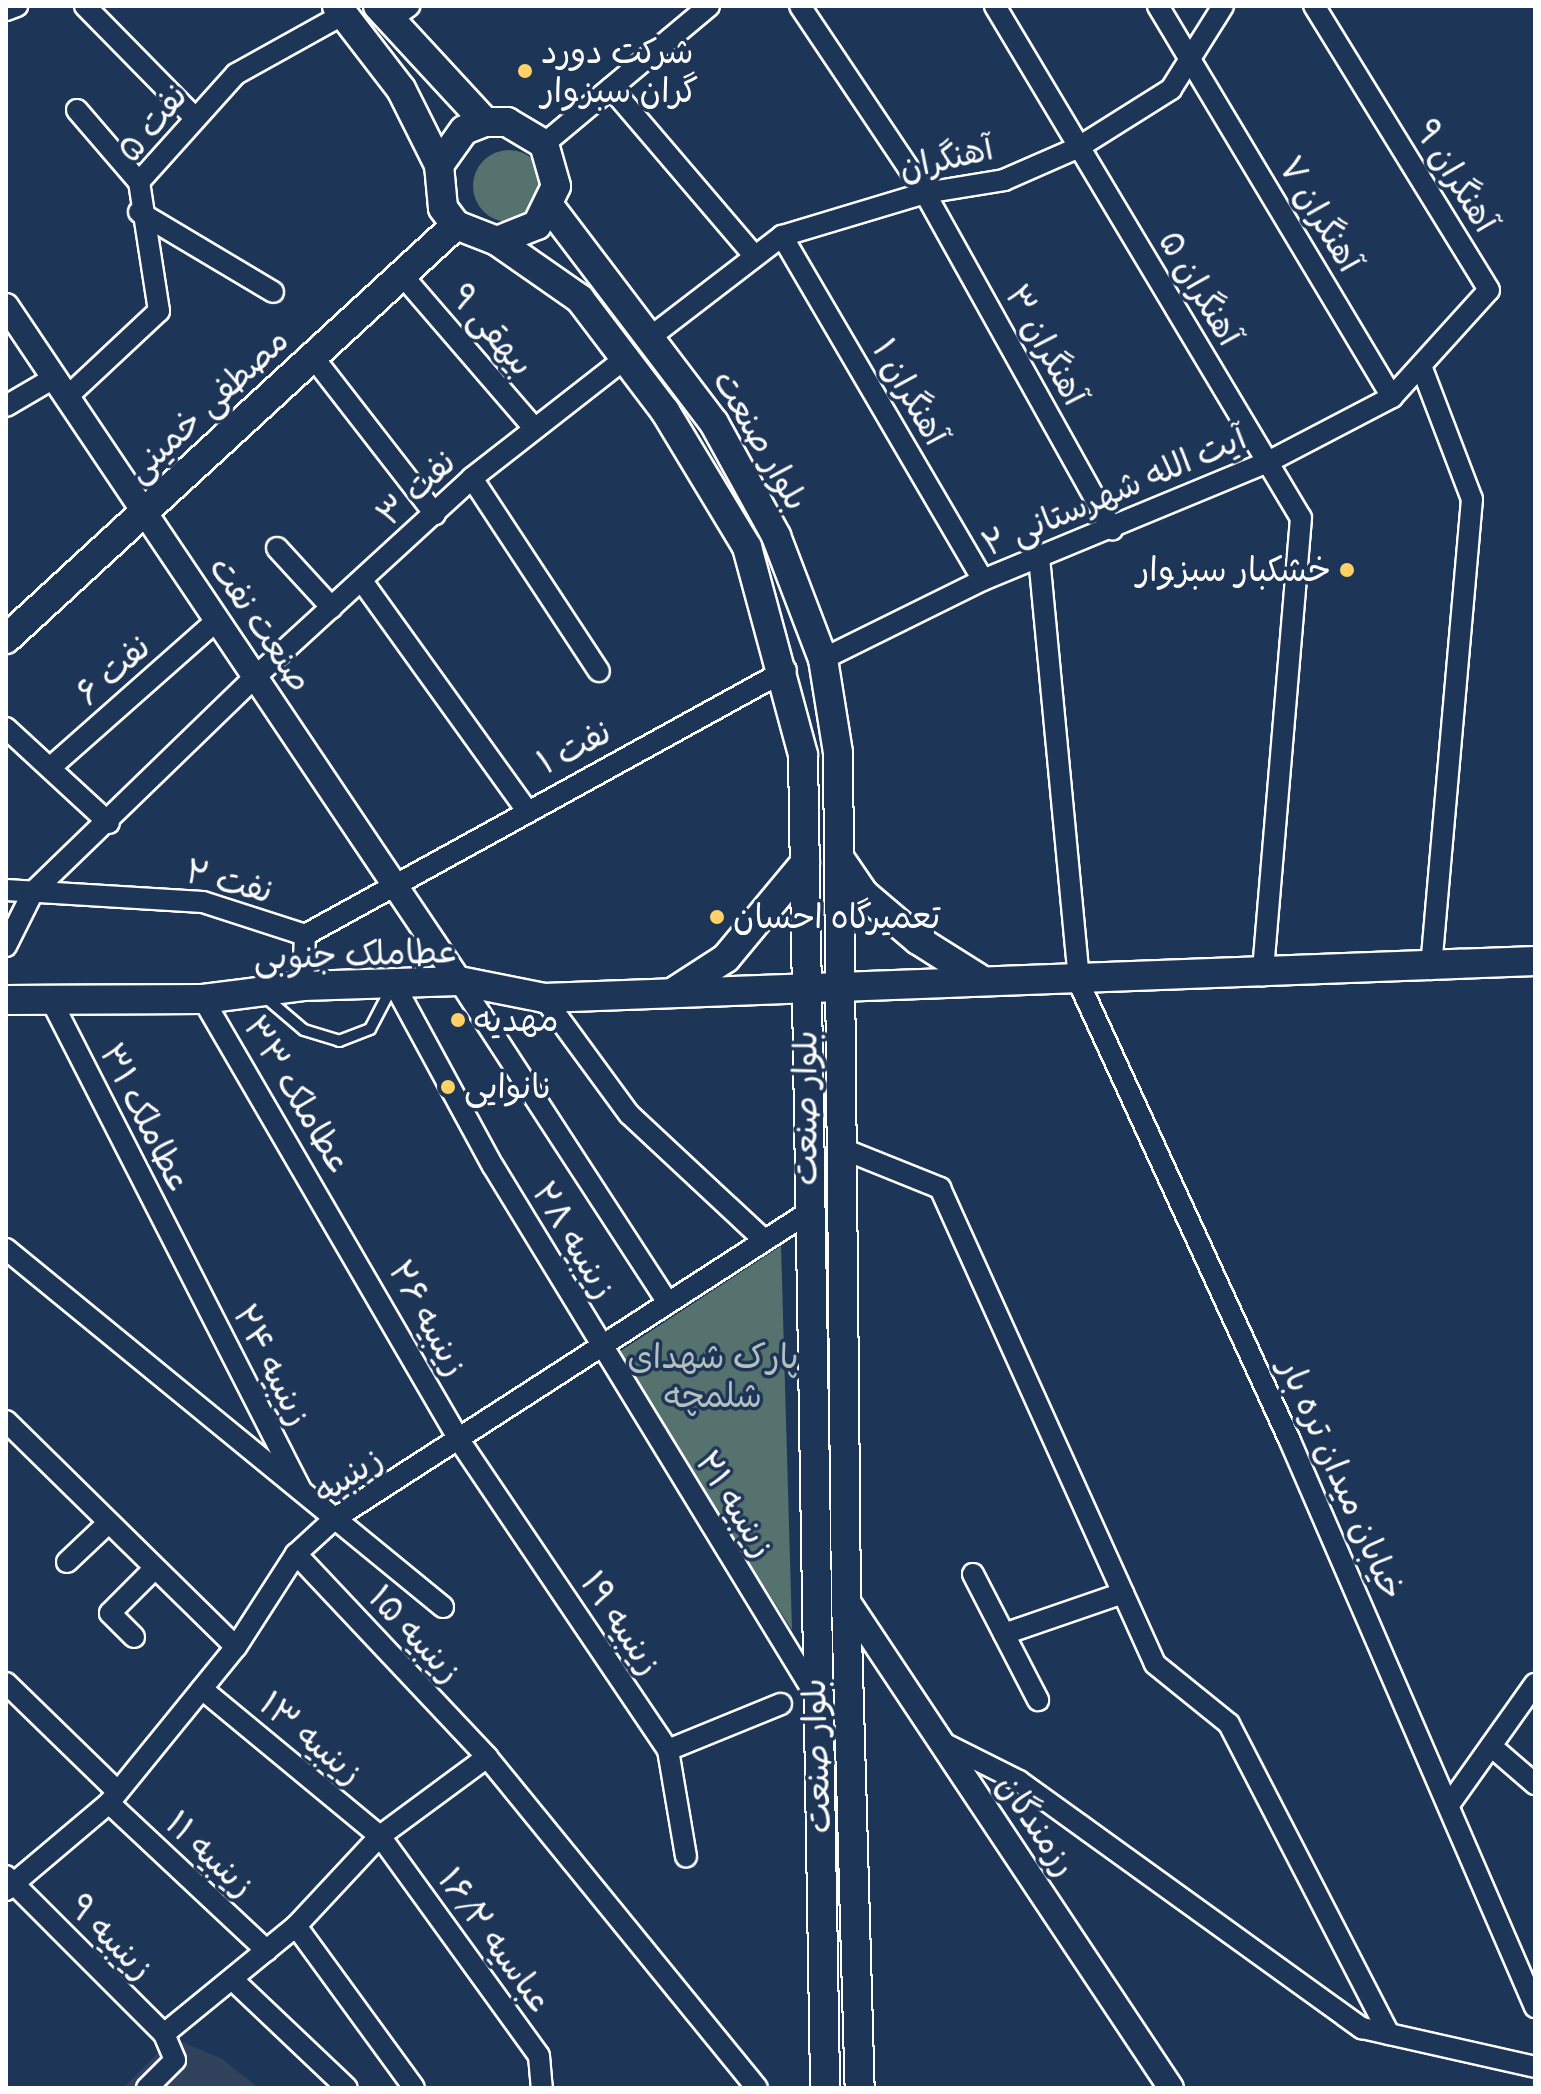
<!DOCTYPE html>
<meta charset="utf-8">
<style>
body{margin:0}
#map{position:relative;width:1541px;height:2094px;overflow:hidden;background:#1d3557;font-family:Caveat,"Playpen Sans Arabic",sans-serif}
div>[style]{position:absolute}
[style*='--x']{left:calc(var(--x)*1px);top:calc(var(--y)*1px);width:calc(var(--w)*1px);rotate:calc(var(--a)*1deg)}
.built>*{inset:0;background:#31425d}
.green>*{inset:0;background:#56726f}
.round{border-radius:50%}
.roads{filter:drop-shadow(2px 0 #fff) drop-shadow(-2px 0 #fff) drop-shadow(0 2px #fff) drop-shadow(0 -2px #fff)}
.service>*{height:10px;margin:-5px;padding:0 5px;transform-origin:5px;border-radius:5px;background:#1d3557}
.minor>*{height:20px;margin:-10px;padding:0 10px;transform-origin:10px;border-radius:10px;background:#1d3557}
.tertiary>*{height:24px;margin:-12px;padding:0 12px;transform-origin:12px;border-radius:12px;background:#1d3557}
.secondary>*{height:28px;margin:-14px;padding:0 14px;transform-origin:14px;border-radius:14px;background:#1d3557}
.dots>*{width:22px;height:22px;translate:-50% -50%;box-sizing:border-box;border:4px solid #1d3557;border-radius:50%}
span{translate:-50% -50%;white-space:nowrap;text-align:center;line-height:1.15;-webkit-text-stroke:7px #1d3557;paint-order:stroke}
.poi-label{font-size:34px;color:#fff}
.left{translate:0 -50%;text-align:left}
.right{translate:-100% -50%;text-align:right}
.street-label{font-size:34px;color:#fff}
.park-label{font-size:34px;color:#b3c0be}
.frame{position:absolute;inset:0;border:8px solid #fff;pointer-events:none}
</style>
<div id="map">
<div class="built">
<i style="clip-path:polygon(173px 2038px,222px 2059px,259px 2088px,123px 2088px)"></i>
</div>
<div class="green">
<i class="round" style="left:473px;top:150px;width:72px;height:72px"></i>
<i style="clip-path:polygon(781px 1246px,792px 1630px,616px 1354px)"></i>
</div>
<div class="roads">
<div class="service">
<i style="--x:264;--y:996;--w:52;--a:40.4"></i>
<i style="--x:304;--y:1030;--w:37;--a:17"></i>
<i style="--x:339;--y:1041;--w:33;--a:-21"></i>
<i style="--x:370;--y:1029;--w:50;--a:-62.4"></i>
</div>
<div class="minor">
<i style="--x:85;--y:6;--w:157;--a:45.5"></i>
<i style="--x:800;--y:6;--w:225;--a:56.2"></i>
<i style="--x:925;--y:193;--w:385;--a:60.9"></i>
<i style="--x:995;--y:6;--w:596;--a:59.14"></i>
<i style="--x:1301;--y:518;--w:459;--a:94.8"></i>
<i style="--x:1158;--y:6;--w:456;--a:59.1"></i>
<i style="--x:6;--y:10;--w:12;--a:-20"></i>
<i style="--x:390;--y:20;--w:24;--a:-36"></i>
<i style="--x:611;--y:88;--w:218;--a:49.5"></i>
<i style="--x:77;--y:110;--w:95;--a:49.3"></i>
<i style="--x:544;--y:144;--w:215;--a:-39.9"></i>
<i style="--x:139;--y:212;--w:156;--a:30.8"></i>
<i style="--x:782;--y:236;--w:398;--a:59.7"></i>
<i style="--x:402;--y:275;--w:201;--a:49.2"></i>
<i style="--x:653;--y:335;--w:163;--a:-37.5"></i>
<i style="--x:782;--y:236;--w:149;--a:-16.7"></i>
<i style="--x:925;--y:193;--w:80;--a:-9.3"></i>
<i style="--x:1004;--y:180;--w:82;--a:-23.7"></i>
<i style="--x:1079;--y:147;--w:109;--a:-32.2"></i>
<i style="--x:1171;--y:89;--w:98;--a:-57.9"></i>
<i style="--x:313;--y:357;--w:199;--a:52.2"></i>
<i style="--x:1423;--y:371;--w:137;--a:69.1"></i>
<i style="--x:1472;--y:499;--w:472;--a:95"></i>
<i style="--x:67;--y:397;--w:126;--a:-43.1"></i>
<i style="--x:159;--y:311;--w:131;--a:-98.8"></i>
<i style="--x:139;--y:182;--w:145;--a:-48.1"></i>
<i style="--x:236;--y:74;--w:124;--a:-29.1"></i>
<i style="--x:6;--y:406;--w:56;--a:-30.3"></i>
<i style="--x:472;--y:478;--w:231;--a:56.7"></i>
<i style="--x:277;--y:548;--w:81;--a:47.5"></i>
<i style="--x:1039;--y:557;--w:428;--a:84.6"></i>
<i style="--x:1079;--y:983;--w:504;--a:65.26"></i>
<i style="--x:1290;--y:1441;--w:617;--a:66.59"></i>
<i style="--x:362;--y:581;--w:281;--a:54.3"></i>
<i style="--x:823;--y:659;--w:178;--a:-26.3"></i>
<i style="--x:983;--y:580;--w:306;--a:-22.5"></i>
<i style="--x:1266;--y:463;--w:142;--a:-27.6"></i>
<i style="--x:1392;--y:397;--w:144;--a:-47.8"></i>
<i style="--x:1489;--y:290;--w:334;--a:-121.6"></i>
<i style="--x:6;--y:728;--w:140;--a:42.7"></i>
<i style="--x:51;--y:767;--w:222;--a:-41.5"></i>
<i style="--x:6;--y:890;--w:197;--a:3.5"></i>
<i style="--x:203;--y:902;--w:107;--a:17.9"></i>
<i style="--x:305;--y:935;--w:549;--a:-28.85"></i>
<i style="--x:6;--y:946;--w:60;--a:-63.4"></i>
<i style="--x:33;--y:892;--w:309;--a:-44.1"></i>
<i style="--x:255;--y:677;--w:294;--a:-42.5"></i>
<i style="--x:472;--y:478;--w:198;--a:-38"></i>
<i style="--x:459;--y:981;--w:382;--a:57"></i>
<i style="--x:394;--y:984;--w:207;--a:61.5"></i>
<i style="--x:493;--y:1166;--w:621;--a:58.64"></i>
<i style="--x:303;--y:986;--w:51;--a:-87.8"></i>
<i style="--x:544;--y:998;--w:144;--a:53.8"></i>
<i style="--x:629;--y:1114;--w:182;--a:43"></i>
<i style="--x:203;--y:999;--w:514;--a:59.84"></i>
<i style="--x:461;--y:1443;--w:370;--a:56"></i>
<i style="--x:668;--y:1750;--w:108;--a:80.4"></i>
<i style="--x:52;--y:1002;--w:548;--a:62.97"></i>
<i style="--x:843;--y:1149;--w:105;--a:21.9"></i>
<i style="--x:940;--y:1188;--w:522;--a:65.69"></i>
<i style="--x:1155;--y:1664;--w:95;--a:39"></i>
<i style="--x:1229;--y:1724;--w:349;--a:62.7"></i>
<i style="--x:6;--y:1249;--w:565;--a:39.33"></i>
<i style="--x:6;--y:1421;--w:322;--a:44.5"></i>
<i style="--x:296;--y:1554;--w:279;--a:46.7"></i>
<i style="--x:487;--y:1757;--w:427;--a:50.8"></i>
<i style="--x:67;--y:1562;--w:55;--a:-43.5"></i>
<i style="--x:973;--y:1574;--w:142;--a:62.7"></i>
<i style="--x:1004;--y:1634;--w:126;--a:-19"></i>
<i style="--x:134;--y:1637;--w:34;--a:-135"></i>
<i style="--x:110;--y:1613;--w:62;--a:-45"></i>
<i style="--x:6;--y:1683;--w:151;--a:44.2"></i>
<i style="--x:202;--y:1689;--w:231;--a:39.6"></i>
<i style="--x:380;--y:1836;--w:271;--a:54.1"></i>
<i style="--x:539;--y:2056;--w:32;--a:85"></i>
<i style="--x:941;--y:1742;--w:87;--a:26.6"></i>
<i style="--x:1019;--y:1781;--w:423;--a:35.8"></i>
<i style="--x:1362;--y:2028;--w:177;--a:12.7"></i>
<i style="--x:1491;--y:1746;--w:58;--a:40.8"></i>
<i style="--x:668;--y:1750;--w:122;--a:-22.2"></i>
<i style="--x:1451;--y:1802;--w:145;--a:-54.6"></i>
<i style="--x:109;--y:1803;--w:216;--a:43.1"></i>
<i style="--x:6;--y:1876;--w:223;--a:45"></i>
<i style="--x:164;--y:2034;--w:28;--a:67"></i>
<i style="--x:175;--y:2060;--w:40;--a:135"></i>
<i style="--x:6;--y:1890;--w:135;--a:-40.2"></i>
<i style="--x:109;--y:1803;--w:201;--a:-50.9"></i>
<i style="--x:236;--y:1647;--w:111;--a:-57.2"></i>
<i style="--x:296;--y:1554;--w:52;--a:-42.6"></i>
<i style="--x:334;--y:1519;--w:569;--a:-32.88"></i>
<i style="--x:296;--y:1926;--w:200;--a:53.9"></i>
<i style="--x:232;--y:1979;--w:158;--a:43.5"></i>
<i style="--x:164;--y:2034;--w:171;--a:-39.3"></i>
<i style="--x:296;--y:1926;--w:123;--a:-47"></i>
<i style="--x:380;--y:1836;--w:133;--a:-36.4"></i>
</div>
<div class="tertiary">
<i style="--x:6;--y:306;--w:813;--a:56.13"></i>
<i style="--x:846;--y:1599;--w:587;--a:56.39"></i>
</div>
<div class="secondary">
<i style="--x:337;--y:6;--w:105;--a:52.4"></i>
<i style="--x:401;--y:89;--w:85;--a:63.4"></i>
<i style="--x:378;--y:6;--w:158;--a:47.3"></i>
<i style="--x:550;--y:207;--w:271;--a:52.8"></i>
<i style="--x:714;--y:423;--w:129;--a:61.2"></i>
<i style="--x:776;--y:536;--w:132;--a:69.1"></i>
<i style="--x:823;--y:659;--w:95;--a:80.9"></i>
<i style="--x:838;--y:753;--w:846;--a:89.46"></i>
<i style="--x:846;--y:1599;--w:489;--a:88.4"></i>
<i style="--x:497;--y:241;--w:43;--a:-21.8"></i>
<i style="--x:537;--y:225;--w:43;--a:-64"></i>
<i style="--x:556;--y:186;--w:44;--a:-105.9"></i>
<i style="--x:544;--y:144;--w:43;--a:-149.3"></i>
<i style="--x:507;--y:122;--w:22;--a:180"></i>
<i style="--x:485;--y:122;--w:22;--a:159"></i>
<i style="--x:464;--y:130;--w:43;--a:125.5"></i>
<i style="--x:439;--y:165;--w:43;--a:84.7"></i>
<i style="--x:443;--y:208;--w:21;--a:53"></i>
<i style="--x:456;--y:225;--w:44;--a:21.3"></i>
<i style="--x:497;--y:241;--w:101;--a:34.9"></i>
<i style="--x:580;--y:299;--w:141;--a:52.8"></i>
<i style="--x:665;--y:411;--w:159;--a:58.9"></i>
<i style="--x:747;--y:547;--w:215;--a:74.9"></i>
<i style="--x:803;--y:755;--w:1333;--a:89.05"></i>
<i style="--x:6;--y:639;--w:611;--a:-42.61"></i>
<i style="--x:840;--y:859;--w:42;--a:55.6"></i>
<i style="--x:864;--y:894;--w:71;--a:40.4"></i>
<i style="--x:918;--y:940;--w:71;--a:32.3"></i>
<i style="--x:672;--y:993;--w:64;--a:-32.9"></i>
<i style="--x:726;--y:958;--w:124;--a:-50.3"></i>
<i style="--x:6;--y:1000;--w:197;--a:-0.3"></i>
<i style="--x:203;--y:999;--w:101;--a:-7.4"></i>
<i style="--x:303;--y:986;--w:156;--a:-1.8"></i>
<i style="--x:459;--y:981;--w:87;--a:11.3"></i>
<i style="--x:544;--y:998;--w:992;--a:-2.14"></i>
</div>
</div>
<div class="dots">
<i style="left:525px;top:71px;background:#ffd166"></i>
<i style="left:1347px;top:570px;background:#ffd166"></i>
<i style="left:717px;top:917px;background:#ffd166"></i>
<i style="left:458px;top:1020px;background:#ffd166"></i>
<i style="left:448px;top:1087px;background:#ffd166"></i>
</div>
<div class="poi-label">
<span class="left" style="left:541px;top:71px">شرکت دورد<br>گران سبزوار</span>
<span class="right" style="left:1331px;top:570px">خشکبار سبزوار</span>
<span class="left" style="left:733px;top:917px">تعمیرگاه احسان</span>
<span class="left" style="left:474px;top:1020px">مهدیه</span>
<span class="left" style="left:464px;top:1087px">نانوایی</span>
</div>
<div class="street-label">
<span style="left:152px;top:123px;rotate:-51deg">نفت ۵</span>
<span style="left:946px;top:158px;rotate:-13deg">آهنگران</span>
<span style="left:1456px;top:176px;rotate:58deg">آهنگران ۹</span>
<span style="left:1320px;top:214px;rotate:59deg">آهنگران ۷</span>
<span style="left:1200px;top:288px;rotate:59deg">آهنگران ۵</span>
<span style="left:492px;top:330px;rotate:49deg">بیهقی ۹</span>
<span style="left:1046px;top:345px;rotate:61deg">آهنگران ۳</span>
<span style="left:910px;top:392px;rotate:60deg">آهنگران ۱</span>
<span style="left:207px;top:405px;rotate:-43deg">مصطفی خمینی</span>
<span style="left:761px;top:440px;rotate:60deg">بلوار صنعت</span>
<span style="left:416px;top:488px;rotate:-43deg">نفت ۳</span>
<span style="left:1114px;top:491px;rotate:-23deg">آیت الله شهرستانی ۲</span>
<span style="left:261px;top:624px;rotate:56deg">صنعت نفت</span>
<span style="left:113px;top:670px;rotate:-42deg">نفت ۶</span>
<span style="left:574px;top:747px;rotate:-28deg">نفت ۱</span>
<span style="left:229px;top:881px;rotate:14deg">نفت ۲</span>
<span style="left:356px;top:954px;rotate:-2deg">عطاملک جنوبی</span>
<span style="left:298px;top:1095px;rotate:59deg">عطاملک ۳۳</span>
<span style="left:805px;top:1108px;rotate:-90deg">بلوار صنعت</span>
<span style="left:146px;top:1118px;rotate:63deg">عطاملک ۳۱</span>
<span style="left:574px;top:1240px;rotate:59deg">زینبیه ۲۸</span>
<span style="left:428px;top:1318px;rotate:61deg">زینبیه ۲۶</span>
<span style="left:272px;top:1365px;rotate:63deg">زینبیه ۲۴</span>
<span style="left:348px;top:1475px;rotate:-33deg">زینبیه</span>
<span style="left:1342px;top:1479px;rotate:66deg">خیابان میدان تره بار</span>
<span style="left:735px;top:1504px;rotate:58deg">زینبیه ۲۱</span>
<span style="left:621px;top:1623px;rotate:56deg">زینبیه ۱۹</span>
<span style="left:415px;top:1634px;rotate:47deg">زینبیه ۱۵</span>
<span style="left:311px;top:1738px;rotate:40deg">زینبیه ۱۳</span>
<span style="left:816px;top:1756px;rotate:-92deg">بلوار صنعت</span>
<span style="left:1037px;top:1825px;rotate:56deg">رزمندگان</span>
<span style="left:210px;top:1854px;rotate:43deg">زینبیه ۱۱</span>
<span style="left:111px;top:1937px;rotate:45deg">زینبیه ۹</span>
<span style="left:495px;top:1940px;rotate:54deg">عباسیه ۱۶/۲</span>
</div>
<div class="park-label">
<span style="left:713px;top:1376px">پارک شهدای<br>شلمچه</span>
</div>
<div class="frame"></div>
</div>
